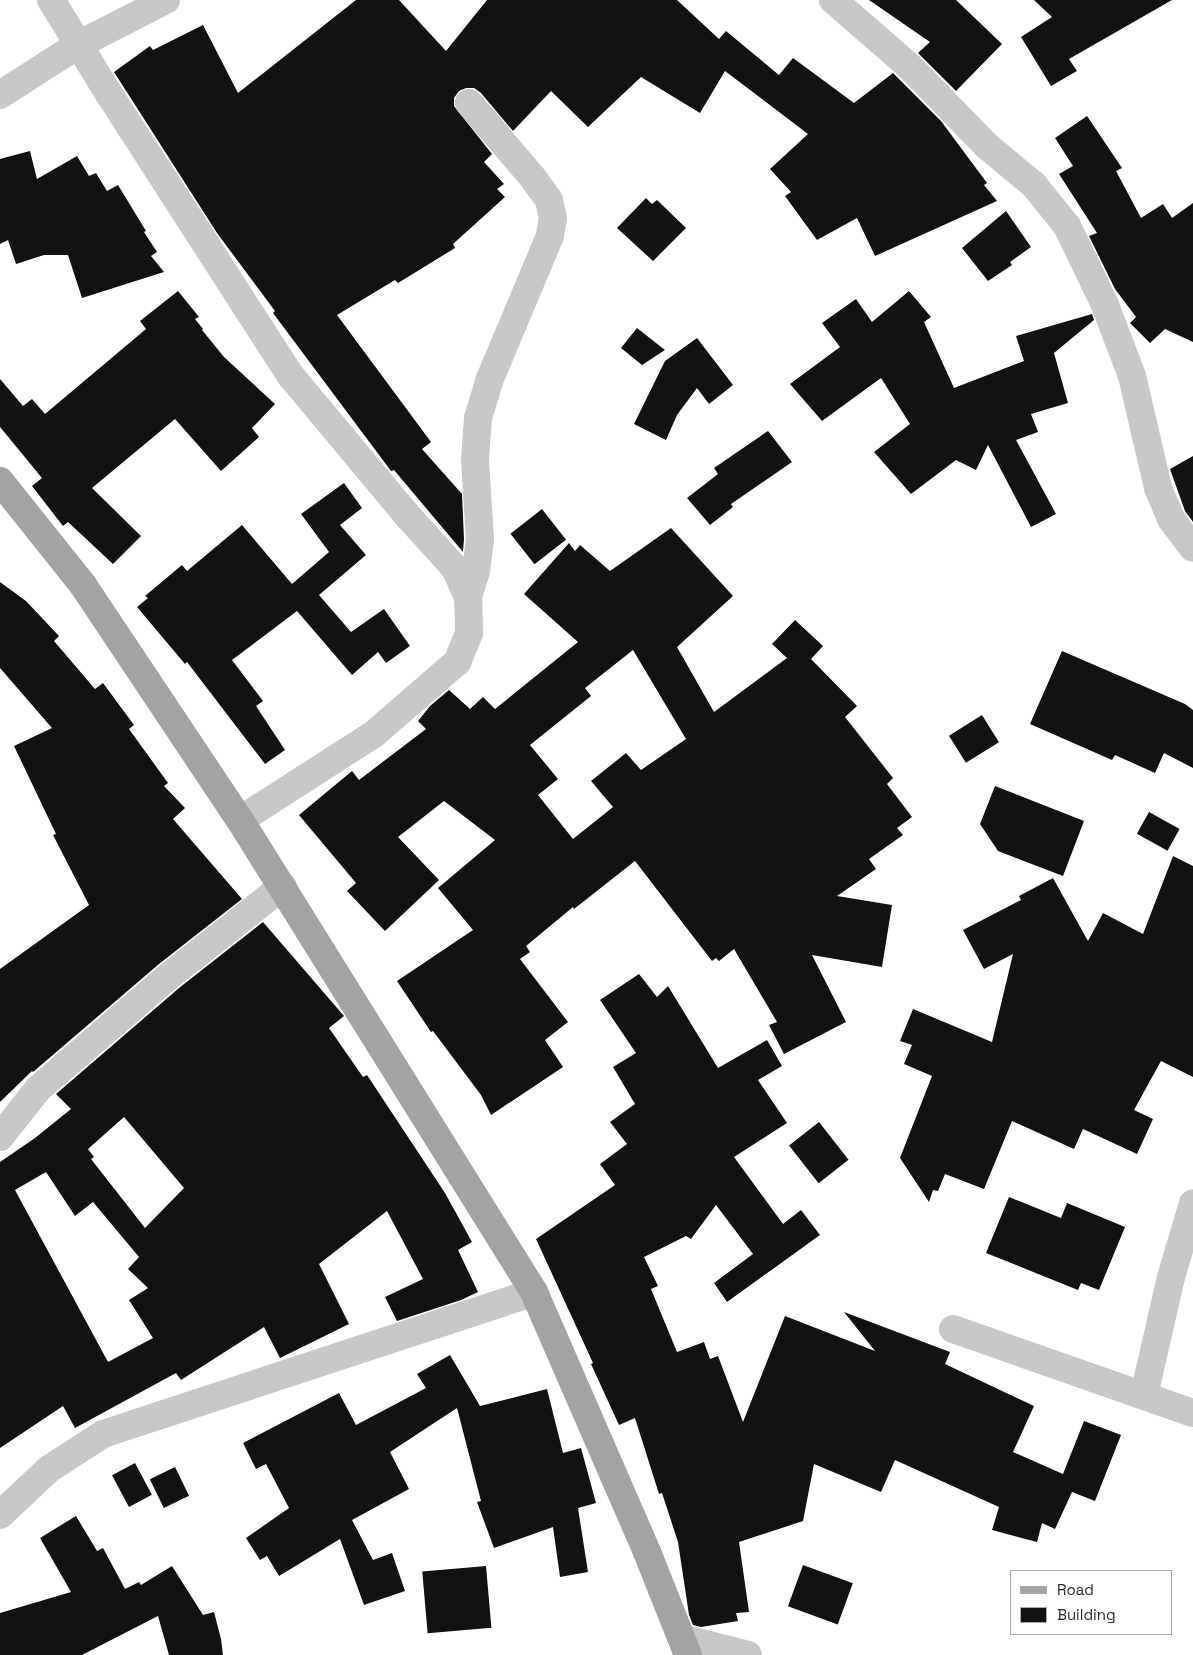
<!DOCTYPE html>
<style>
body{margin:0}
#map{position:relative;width:1193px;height:1655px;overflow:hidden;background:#fff;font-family:"Space Grotesk",sans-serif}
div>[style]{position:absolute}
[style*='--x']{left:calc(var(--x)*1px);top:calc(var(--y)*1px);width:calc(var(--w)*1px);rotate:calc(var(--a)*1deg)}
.building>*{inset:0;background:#121212;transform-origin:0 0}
.minor>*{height:28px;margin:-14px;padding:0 14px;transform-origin:14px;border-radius:14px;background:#c8c8c8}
.major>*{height:28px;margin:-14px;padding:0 14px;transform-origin:14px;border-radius:14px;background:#a3a3a3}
span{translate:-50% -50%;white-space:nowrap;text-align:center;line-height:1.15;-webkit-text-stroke:5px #fff;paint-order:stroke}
.legend{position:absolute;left:1010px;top:1570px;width:162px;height:65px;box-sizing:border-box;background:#fff;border:1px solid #aaa;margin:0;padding:6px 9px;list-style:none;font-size:15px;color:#2b2b2b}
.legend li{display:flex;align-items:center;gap:10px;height:25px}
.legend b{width:25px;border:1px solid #aaa}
</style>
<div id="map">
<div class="building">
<i style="clip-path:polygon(356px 0,399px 0,446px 51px,487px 0,677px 0,719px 39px,726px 31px,779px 75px,793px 58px,854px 103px,893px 73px,941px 121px,987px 183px,984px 185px,997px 201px,875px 256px,857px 218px,817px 240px,785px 196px,791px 192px,770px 169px,808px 134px,725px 71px,700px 113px,641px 77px,588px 127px,551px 91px,513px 131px,481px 93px,474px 88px,466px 88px,459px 91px,454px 98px,454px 106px,492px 154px,484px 162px,504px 184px,497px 189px,505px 197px,453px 244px,455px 248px,398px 283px,395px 280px,337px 315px,431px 442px,422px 449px,462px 494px,464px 539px,463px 552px,394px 470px,391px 471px,273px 313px,275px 311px,217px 233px,114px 72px,150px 46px,153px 50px,203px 25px,238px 93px)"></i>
<i style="clip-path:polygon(869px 0,956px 0,1002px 44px,956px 91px,918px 53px,930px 42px)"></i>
<i style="clip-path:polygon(1034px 0,1172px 0,1069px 59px,1077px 71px,1051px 86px,1021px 37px,1052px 17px)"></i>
<i style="clip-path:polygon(1087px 116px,1122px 168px,1116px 171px,1141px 218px,1163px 204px,1172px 218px,1193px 203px,1193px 342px,1165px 329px,1150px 343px,1130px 323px,1136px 317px,1115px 289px,1089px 236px,1097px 233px,1059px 174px,1073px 166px,1055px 138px)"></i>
<i style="clip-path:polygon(30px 151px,37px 179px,77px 156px,89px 176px,96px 173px,107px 191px,118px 185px,146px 231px,144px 232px,157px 252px,151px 256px,164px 272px,82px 298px,68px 255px,44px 255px,16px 264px,8px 240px,0 244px,0 159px)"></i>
<i style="clip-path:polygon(646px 198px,652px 204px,657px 200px,686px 228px,653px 261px,617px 228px)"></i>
<i style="clip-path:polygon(1006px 211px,1031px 247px,1010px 262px,1012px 265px,988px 281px,962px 248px)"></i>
<i style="clip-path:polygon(178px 291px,199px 317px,195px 319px,203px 329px,202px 330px,224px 357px,275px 404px,252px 428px,259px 437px,221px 471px,175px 419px,92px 488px,141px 536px,113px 564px,68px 522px,63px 526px,32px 486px,42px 478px,0 427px,0 379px,23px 406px,32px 399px,45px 414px,146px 329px,140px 321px)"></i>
<i style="clip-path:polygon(909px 291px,931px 317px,924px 322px,954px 388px,1024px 361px,1016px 336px,1092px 314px,1094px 320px,1054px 353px,1068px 403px,1031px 414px,1038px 432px,1016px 440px,1056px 514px,1031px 527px,988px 445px,976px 470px,956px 460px,911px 494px,874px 452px,910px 424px,881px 378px,822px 421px,790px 384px,840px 347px,822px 323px,856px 299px,872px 322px)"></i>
<i style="clip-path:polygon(637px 328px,665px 350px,642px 365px,621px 348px)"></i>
<i style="clip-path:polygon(697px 338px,733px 385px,709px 404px,697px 388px,677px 415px,666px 440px,634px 424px,665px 361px)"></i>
<i style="clip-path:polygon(768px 431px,792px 462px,731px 504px,733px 507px,710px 525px,687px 498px,718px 474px,714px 468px)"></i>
<i style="clip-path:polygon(1193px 456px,1193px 522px,1185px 511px,1170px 469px)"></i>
<i style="clip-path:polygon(344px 483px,362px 508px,340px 525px,366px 555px,319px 595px,351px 632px,384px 609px,410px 646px,386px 663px,378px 652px,352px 675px,297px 611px,232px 660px,263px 701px,256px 706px,285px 750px,265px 764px,187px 662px,185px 664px,137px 607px,148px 598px,145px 596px,182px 565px,187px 571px,242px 525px,292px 584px,329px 552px,301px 514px)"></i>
<i style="left:542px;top:509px;width:39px;height:40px;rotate:52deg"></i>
<i style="clip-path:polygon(evenodd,671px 528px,733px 596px,677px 647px,714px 712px,787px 658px,772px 644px,795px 620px,823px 646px,811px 659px,857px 706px,845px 717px,893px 778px,887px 784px,912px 817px,897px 828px,903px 835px,869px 859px,876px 869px,837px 896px,892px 905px,882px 967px,812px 955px,846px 1022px,784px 1054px,769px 1025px,777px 1022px,734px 949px,719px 961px,716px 958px,712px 961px,635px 861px,574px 909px,573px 907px,526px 946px,530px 952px,520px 959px,568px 1022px,545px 1040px,563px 1067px,491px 1115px,481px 1095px,433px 1031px,431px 1032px,397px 981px,473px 930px,438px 888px,495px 840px,444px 801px,398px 837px,439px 880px,385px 931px,347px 891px,356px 883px,299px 815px,352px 771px,359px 780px,426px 729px,418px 721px,430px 706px,449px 690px,470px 709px,483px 697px,495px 709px,578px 642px,524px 594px,569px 543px,575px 551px,580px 545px,610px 571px,671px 528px,633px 650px,686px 739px,641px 770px,626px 753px,591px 781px,613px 807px,573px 839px,538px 795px,558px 779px,530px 745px,591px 696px,585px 688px,633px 650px)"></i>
<i style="clip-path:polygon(0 582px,26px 601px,59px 636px,54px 641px,95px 689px,103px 683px,134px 725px,129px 729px,168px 783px,164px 786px,185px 808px,173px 819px,242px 899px,159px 964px,33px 1072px,32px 1071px,0 1102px,0 969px,89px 905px,53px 835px,56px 834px,14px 746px,52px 728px,0 668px)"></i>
<i style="clip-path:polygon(1062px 651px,1185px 704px,1193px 710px,1193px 768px,1164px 753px,1155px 773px,1115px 755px,1112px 760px,1030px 724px)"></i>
<i style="left:982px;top:715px;width:32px;height:39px;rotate:58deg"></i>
<i style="clip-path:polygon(995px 786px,1084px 821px,1063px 876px,998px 851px,980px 824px)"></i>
<i style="left:1149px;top:812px;width:35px;height:25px;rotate:29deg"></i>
<i style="clip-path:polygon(1173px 856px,1193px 866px,1193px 1077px,1161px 1061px,1134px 1110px,1153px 1119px,1137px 1154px,1083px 1129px,1074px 1149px,1012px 1121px,984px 1189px,945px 1174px,938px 1191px,933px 1190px,929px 1202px,900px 1158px,932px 1076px,904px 1064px,912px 1045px,900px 1041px,913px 1009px,992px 1042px,1013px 954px,984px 969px,963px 930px,1021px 900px,1019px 896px,1053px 878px,1088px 941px,1103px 913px,1143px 934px)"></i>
<i style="clip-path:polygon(evenodd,263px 922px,344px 1016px,329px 1028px,363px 1077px,367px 1075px,445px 1193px,472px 1242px,458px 1250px,478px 1292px,461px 1300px,397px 1321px,385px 1297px,423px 1279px,387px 1211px,319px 1264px,349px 1324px,280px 1358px,264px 1327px,181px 1380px,176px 1373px,75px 1428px,63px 1406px,0 1448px,0 1162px,35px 1138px,71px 1109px,56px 1094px,179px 988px,263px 922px,124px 1117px,184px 1188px,145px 1228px,91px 1159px,94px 1157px,88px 1149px,124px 1117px,263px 922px,46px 1172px,75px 1216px,93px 1202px,139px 1257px,128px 1269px,148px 1288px,129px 1300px,153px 1338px,108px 1362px,15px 1190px,46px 1172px)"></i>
<i style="clip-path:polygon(639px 974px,657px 997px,668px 986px,718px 1068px,767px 1040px,782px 1066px,758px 1080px,787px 1123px,734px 1157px,783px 1224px,801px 1210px,820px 1235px,727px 1302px,714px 1283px,753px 1254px,716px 1205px,691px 1239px,686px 1236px,644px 1257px,658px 1286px,651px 1289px,677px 1352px,704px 1342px,710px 1359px,718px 1356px,743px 1422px,785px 1316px,875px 1351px,844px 1312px,950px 1352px,945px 1364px,1034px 1406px,1013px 1452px,1063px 1474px,1084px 1421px,1121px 1435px,1095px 1501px,1072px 1492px,1055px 1529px,1042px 1523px,1037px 1542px,992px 1530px,999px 1507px,895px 1460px,881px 1492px,814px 1464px,803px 1521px,739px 1542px,749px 1612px,736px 1613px,738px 1621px,701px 1627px,693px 1625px,689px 1615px,678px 1542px,662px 1493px,659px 1494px,635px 1418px,619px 1425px,591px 1364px,593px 1363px,536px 1239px,615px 1185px,600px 1164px,627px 1144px,610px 1122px,635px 1104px,613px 1067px,636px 1053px,600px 1000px)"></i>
<i style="left:819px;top:1122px;width:48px;height:38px;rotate:52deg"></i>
<i style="clip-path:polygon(1009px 1197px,1061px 1218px,1067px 1203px,1125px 1227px,1099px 1290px,1081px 1283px,1078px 1290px,986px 1253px)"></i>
<i style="clip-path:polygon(450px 1355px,480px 1406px,547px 1389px,563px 1453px,581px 1448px,596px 1503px,578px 1508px,588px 1572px,560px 1577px,553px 1527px,494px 1548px,477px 1502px,481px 1501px,457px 1408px,390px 1452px,409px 1489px,352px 1520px,373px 1560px,392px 1553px,405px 1591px,364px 1605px,340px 1539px,279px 1576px,267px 1556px,260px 1560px,246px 1538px,289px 1508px,266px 1464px,256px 1469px,243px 1443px,339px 1393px,356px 1425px,426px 1388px,417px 1374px)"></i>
<i style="left:135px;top:1463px;width:36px;height:26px;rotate:62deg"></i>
<i style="left:175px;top:1467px;width:32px;height:28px;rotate:64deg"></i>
<i style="clip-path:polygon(76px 1516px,97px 1551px,103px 1548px,125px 1589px,139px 1582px,141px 1585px,172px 1566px,203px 1615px,214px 1612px,221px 1639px,223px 1655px,169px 1655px,158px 1616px,82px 1655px,0 1655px,0 1613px,71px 1592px,40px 1538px)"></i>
<i style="left:803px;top:1565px;width:53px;height:44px;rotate:20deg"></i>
<i style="left:486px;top:1566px;width:62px;height:64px;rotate:85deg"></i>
</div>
<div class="minor">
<i style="--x:51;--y:0;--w:110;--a:58.3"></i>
<i style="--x:109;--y:94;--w:336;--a:57.2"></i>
<i style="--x:291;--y:376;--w:180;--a:50.2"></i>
<i style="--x:406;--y:514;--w:73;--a:47.8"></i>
<i style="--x:455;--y:568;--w:32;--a:66"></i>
<i style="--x:468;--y:597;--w:36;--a:88"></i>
<i style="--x:469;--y:633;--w:31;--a:112"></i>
<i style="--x:457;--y:662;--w:110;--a:139.1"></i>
<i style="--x:374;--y:734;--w:159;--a:147.3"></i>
<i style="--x:833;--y:0;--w:101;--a:41"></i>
<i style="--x:909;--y:66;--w:112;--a:45.7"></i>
<i style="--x:987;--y:146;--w:61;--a:39.7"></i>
<i style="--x:1034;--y:185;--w:53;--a:51.2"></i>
<i style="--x:1067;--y:226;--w:88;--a:64.3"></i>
<i style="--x:1105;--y:305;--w:76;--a:69.2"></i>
<i style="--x:1132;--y:376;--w:115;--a:76.9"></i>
<i style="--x:1158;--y:488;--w:34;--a:67"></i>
<i style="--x:1171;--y:519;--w:36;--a:53"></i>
<i style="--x:0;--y:95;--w:93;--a:-32.7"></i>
<i style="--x:78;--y:45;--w:99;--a:-27.1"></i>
<i style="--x:468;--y:597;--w:27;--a:-73"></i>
<i style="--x:476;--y:571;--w:32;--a:-83"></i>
<i style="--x:480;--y:539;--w:79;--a:-93.6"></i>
<i style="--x:475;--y:460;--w:42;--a:-85.9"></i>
<i style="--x:478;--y:418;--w:39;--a:-73"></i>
<i style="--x:489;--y:381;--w:157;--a:-67.2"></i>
<i style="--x:550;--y:236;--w:18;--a:-81"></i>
<i style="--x:553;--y:218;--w:18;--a:-103"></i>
<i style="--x:549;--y:200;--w:26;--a:-126"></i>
<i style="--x:534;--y:179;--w:100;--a:-130.5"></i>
<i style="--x:0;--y:1137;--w:61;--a:-51.6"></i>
<i style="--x:38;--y:1089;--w:173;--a:-40.8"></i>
<i style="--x:169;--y:976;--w:145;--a:-38.3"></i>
<i style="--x:953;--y:1329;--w:254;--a:19.3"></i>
<i style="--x:1144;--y:1395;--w:121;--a:-77.1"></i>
<i style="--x:1171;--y:1277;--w:77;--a:-73.4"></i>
<i style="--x:0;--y:1515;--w:67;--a:-43.2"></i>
<i style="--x:49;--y:1469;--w:64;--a:-32.9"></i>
<i style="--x:103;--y:1434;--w:454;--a:-18.2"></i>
<i style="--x:682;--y:1638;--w:68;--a:14.4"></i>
</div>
<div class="major">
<i style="--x:0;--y:481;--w:133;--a:51.4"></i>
<i style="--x:83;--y:585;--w:283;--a:56.3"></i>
<i style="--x:240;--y:820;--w:556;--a:58.08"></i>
<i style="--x:534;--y:1292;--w:283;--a:66.5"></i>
<i style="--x:647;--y:1552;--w:111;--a:68.3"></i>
</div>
<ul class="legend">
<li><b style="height:6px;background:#a3a3a3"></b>Road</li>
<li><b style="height:14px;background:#121212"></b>Building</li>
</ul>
</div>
